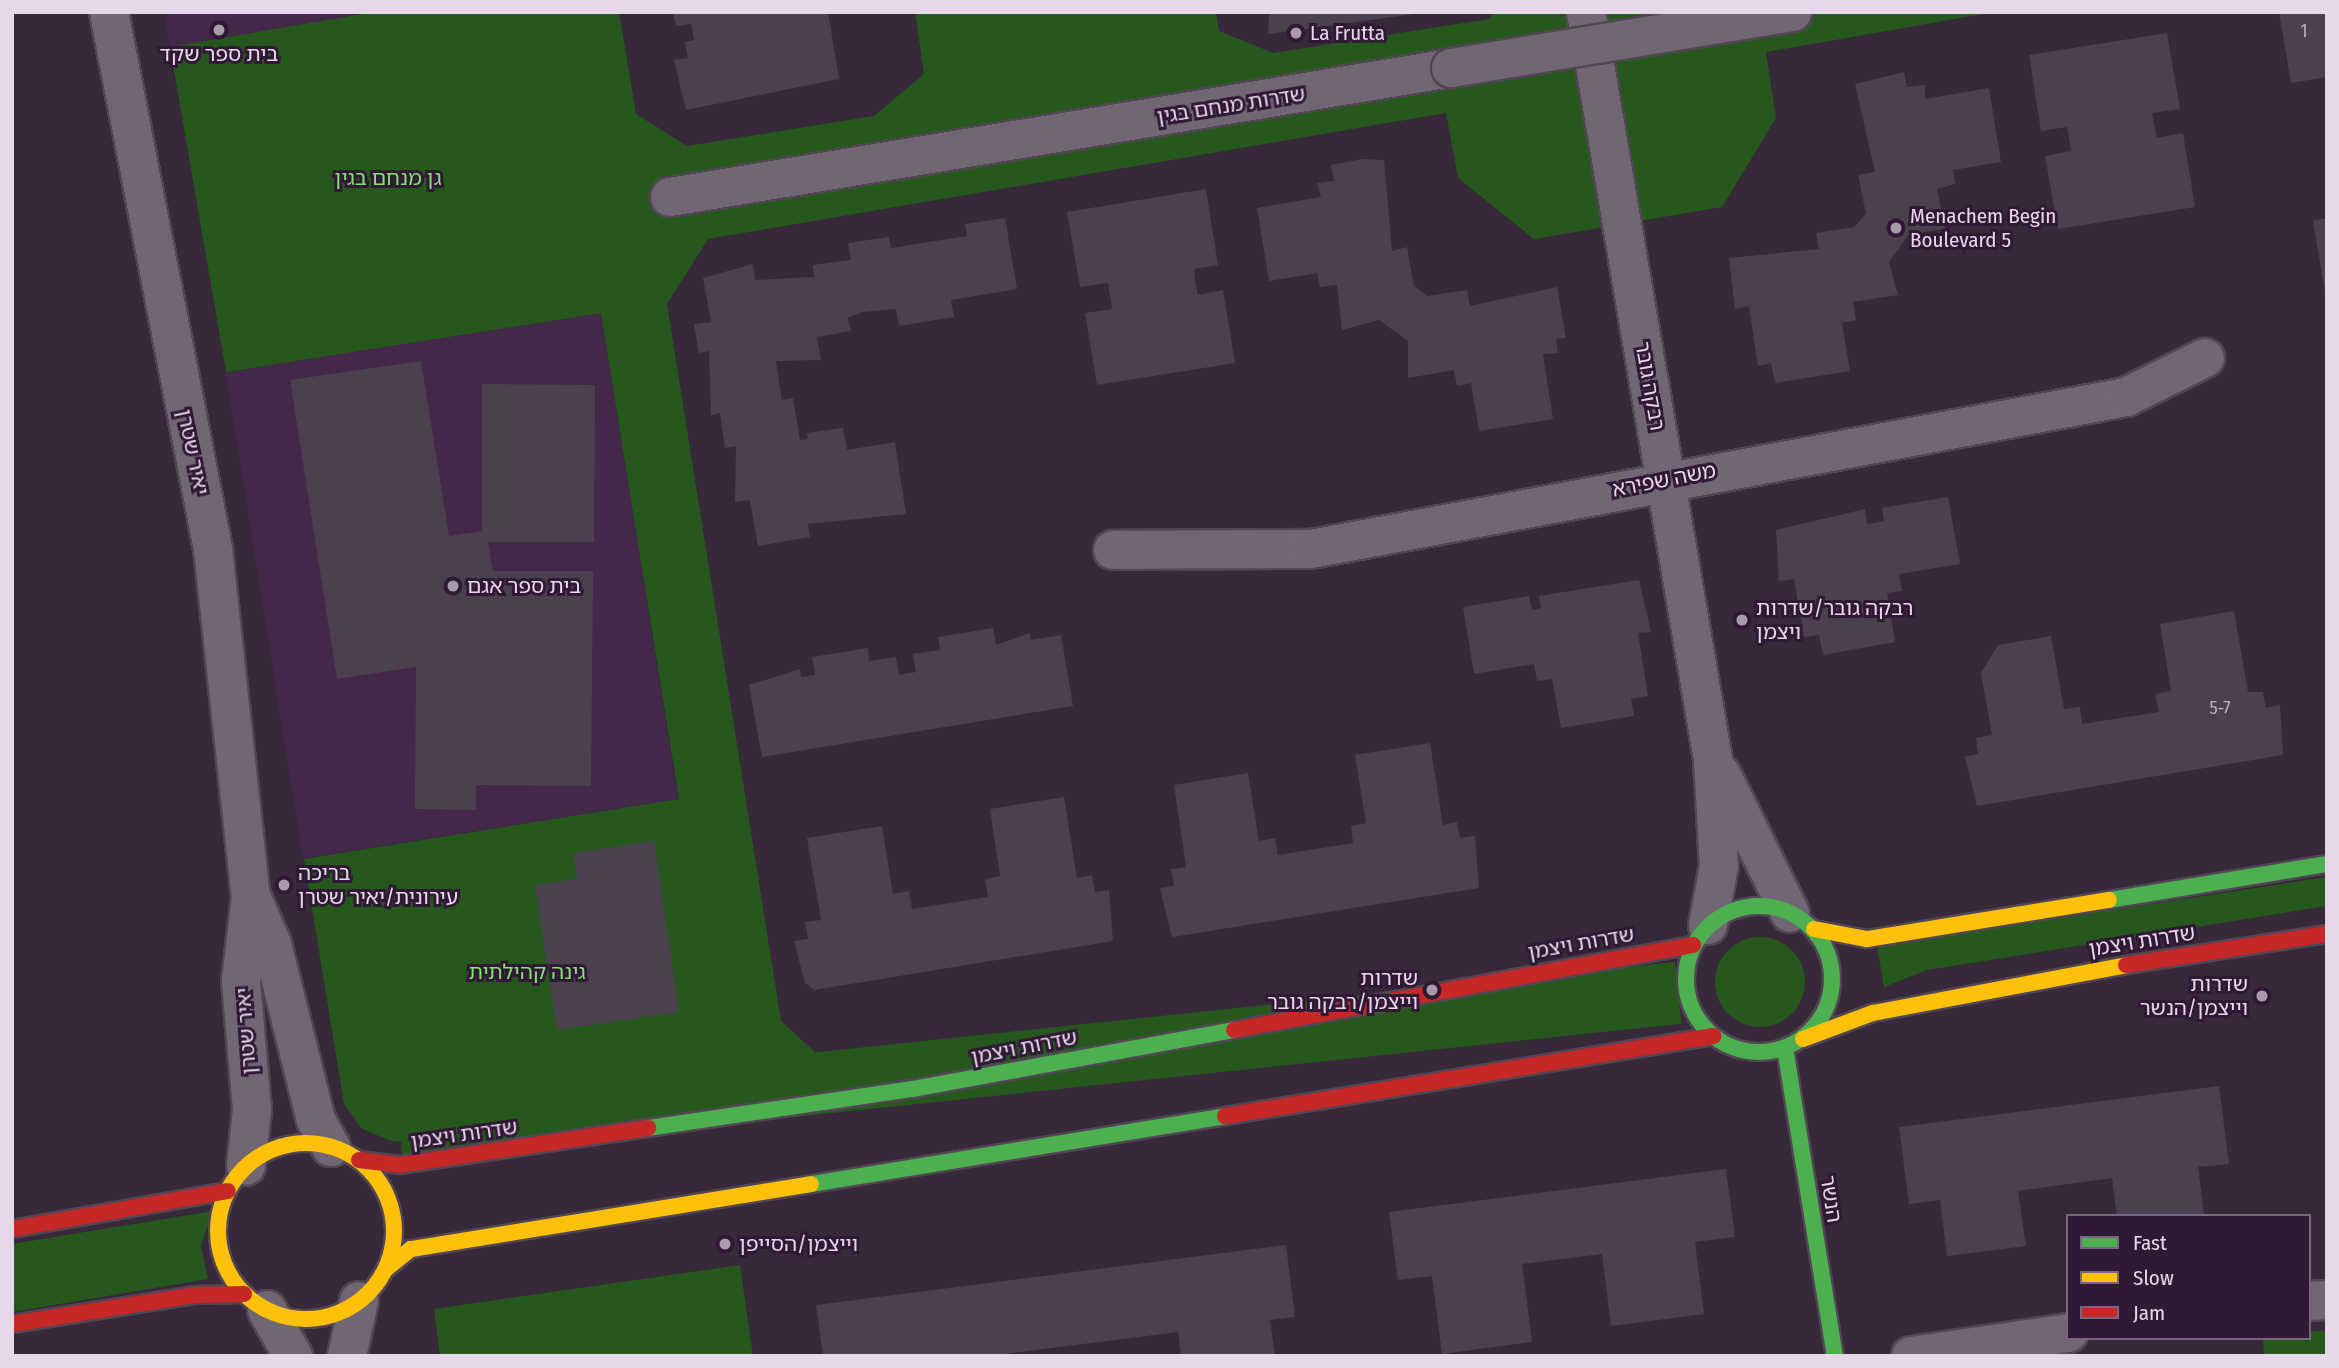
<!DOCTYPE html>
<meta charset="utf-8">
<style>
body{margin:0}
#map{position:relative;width:2339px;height:1368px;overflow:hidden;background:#37293a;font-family:"Fira Sans Condensed","Noto Sans Hebrew",sans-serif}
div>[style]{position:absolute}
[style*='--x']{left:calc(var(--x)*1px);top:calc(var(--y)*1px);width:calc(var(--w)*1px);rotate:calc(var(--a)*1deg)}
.built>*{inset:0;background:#432849;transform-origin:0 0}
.green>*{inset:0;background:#26581d;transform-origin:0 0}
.round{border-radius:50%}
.building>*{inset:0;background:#4b404e}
.roads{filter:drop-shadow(2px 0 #524654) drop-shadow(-2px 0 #524654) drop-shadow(0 2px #524654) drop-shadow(0 -2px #524654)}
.street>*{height:38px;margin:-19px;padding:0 19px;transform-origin:19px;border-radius:19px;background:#716673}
.fast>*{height:16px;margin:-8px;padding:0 8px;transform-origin:8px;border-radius:8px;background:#4caf50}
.fast>.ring{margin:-8px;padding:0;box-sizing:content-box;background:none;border:16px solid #4caf50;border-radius:50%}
.slow>*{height:16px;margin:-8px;padding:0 8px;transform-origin:8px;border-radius:8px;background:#ffc107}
.slow>.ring{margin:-8px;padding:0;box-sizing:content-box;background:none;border:16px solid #ffc107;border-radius:50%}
.jam>*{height:16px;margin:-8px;padding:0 8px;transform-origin:8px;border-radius:8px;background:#c62828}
.bridges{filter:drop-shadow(2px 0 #524654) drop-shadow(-2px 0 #524654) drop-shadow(0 2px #524654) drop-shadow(0 -2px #524654)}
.street-bridge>*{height:38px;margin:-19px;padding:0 19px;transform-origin:19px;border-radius:19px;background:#716673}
.dots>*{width:19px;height:19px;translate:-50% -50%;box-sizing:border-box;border:4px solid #301935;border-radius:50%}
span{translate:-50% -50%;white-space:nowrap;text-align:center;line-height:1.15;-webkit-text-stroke:6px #301935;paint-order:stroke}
.number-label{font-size:18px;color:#bfb1c2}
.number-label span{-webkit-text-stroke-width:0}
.poi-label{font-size:21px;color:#e6d7e9}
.left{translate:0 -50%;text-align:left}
.right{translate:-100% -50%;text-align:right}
.street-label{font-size:21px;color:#e6d7e9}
.park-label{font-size:21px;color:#82e370}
.frame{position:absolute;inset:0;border:14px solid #e6d7e9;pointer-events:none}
.legend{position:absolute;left:2066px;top:1214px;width:245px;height:126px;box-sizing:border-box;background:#301935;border:2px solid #79657d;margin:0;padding:9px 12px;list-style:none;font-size:21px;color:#e6d7e9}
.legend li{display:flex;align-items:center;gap:14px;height:35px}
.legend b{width:35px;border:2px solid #79657d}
</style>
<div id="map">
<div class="built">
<i style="clip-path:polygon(164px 12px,374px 12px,170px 47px)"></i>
<i style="left:601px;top:312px;width:493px;height:380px;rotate:81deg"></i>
</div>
<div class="green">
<i style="clip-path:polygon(374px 12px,619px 12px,636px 114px,687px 146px,874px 116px,924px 74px,915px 12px,1216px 12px,1219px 31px,1273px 53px,1489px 19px,1493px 12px,1995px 12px,1766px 52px,1776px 118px,1722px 207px,1534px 239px,1458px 178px,1446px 113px,708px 239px,667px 304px,781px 1021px,839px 1074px,394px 1142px,362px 1129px,344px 1104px,304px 859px,679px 799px,601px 313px,226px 372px,170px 47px)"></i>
<i style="clip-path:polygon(2327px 877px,2327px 906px,1927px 970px,1884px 987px,1877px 946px)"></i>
<i class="round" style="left:1715px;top:937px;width:90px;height:90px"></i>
<i style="left:1675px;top:962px;width:62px;height:1286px;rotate:84deg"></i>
<i style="clip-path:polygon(213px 1211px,201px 1245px,208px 1279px,12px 1312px,12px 1244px)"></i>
<i style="clip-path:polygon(740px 1265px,753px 1356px,440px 1356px,434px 1309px)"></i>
<i style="clip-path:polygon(2327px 1330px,2327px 1356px,2264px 1356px,2263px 1338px,2309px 1338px,2309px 1332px)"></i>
</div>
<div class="building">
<i style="clip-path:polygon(673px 12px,828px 12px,839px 79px,686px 110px,674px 60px,688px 58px,685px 42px,694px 40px,691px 24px,676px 26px)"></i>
<i style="clip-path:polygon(1269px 12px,1414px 12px,1414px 14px,1268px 34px)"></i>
<i style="clip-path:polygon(2279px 12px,2327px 12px,2327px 77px,2291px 83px)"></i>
<i style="clip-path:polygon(2167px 33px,2180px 109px,2152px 113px,2157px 138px,2183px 133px,2195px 207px,2058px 229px,2045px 156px,2071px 151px,2067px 127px,2041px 131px,2029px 55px)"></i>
<i style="clip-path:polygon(1904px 72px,1907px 87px,1925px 85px,1925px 99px,1989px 88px,2001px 162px,1953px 170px,1955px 184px,1937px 189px,1945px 229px,1909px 234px,1889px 262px,1898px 295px,1853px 302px,1856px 320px,1842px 323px,1850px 371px,1775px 383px,1771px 363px,1758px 366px,1749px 306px,1735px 309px,1729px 258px,1819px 249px,1816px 233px,1854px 227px,1866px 214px,1858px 175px,1875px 172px,1855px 84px)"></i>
<i style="clip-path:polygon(1363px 159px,1384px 160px,1392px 251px,1407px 247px,1414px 286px,1427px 296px,1467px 290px,1470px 306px,1557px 287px,1566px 338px,1556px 339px,1558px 353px,1543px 354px,1553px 419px,1479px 431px,1471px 383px,1457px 386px,1454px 370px,1408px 378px,1408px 341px,1379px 320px,1342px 330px,1337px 285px,1320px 287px,1317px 273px,1269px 281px,1257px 208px,1321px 197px,1317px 183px,1334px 181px,1331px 165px)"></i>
<i style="clip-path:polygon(1206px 189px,1218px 265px,1194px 269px,1195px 281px,1198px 295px,1223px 290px,1235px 363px,1097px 385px,1085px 313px,1112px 309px,1108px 283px,1080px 287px,1067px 212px)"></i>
<i style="clip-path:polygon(1005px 218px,1017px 289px,951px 300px,954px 317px,899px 326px,896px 309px,862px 312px,848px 318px,851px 331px,817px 337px,821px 360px,776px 361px,782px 400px,793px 398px,800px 440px,808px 439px,807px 433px,843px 428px,847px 450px,895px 442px,906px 514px,808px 524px,810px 537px,758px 546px,750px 500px,735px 502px,736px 446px,725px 448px,720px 413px,711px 415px,709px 351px,699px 353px,694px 324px,711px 322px,703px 278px,753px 264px,755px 280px,814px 277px,813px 265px,851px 260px,848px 243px,889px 237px,891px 248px,967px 236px,965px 224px)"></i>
<i style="clip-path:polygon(2327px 218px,2327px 292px,2325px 292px,2313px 221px)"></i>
<i style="clip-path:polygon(421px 361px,449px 536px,482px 531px,482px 384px,595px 385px,594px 542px,488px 542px,493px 571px,593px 571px,591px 786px,476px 785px,476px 810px,415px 809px,416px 667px,337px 679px,290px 380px)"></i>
<i style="clip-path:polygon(1948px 497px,1960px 564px,1899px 574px,1902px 591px,1887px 593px,1895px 642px,1823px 655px,1819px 635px,1804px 637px,1794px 579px,1779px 581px,1776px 530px,1865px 509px,1867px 524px,1884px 521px,1882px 508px)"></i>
<i style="clip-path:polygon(1639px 580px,1651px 632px,1638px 633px,1648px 696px,1631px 699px,1634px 716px,1561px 728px,1552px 679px,1537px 681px,1534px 664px,1474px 674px,1463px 607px,1529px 596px,1532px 610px,1541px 608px,1539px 596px)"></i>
<i style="clip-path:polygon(2234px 611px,2248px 692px,2263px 692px,2266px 708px,2280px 705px,2283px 755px,1977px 806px,1965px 757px,1978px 754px,1976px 738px,1992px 735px,1981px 673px,1998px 645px,2051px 636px,2064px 709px,2080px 707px,2082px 724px,2159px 712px,2155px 694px,2171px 691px,2160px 624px)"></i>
<i style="clip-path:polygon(993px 628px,996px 645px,1030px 633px,1031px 640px,1061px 635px,1073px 706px,762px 757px,749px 685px,800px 669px,801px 677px,815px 675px,812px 657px,868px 648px,869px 661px,896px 657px,899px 675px,916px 672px,913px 654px,940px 650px,938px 637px)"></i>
<i style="clip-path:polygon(1430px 743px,1443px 825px,1457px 822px,1460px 838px,1475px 836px,1479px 888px,1172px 937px,1160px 888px,1174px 886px,1171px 869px,1186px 867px,1174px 785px,1248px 773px,1259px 841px,1275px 838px,1278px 855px,1353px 843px,1351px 826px,1366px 823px,1355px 755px)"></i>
<i style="clip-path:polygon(1064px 797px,1077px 878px,1092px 875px,1095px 892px,1109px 890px,1113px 941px,814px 990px,805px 983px,794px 941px,808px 939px,805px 922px,821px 920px,807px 838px,882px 826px,893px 894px,909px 891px,912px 909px,988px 897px,985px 879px,1000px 876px,990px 809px)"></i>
<i style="clip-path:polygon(654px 841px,679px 1012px,557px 1030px,535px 885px,577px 879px,573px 853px)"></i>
<i style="clip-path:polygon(2219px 1086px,2229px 1164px,2198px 1167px,2204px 1216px,2117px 1216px,2112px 1178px,2018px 1191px,2026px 1246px,1947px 1256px,1940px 1200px,1909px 1204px,1899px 1127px)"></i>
<i style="clip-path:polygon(1726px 1169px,1735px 1237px,1695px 1242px,1704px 1314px,1611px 1326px,1602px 1254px,1522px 1264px,1532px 1342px,1442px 1354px,1432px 1276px,1398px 1280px,1389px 1212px)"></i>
<i style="clip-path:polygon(1286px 1245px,1295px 1317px,1270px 1320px,1275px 1356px,1181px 1356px,1178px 1332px,989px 1356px,823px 1356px,816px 1305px)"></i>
</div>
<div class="roads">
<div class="street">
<i style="--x:109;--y:12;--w:547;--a:79.04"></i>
<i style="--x:213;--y:549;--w:349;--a:83.8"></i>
<i style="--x:251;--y:896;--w:86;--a:96.7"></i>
<i style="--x:241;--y:981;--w:129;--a:85.1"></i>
<i style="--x:252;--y:1110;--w:56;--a:96.1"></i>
<i style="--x:1586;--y:12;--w:759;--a:80.36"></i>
<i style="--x:1713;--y:760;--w:106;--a:86.8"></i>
<i style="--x:1719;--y:866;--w:60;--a:100.6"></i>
<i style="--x:670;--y:197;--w:792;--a:-9.38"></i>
<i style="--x:1113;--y:550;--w:198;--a:-0.3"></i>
<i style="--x:1311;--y:549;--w:829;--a:-10.56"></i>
<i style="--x:2126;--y:397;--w:88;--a:-26.3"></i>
<i style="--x:1721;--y:774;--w:155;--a:63.6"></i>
<i style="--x:252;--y:898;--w:50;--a:66.5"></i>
<i style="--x:272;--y:944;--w:181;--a:76"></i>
<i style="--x:316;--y:1120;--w:31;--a:61"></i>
<i style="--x:2309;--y:1301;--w:18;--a:-3"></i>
<i style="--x:267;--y:1310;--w:53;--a:60.5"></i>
<i style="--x:347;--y:1356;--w:56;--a:-77.7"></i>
<i style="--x:1911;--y:1356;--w:159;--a:-8.3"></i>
</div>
<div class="fast">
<i style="--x:2109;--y:900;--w:221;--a:-9.4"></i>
<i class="ring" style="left:1686px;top:906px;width:130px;height:130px"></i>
<i style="--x:1785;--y:1048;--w:312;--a:80.8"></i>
<i style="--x:648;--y:1128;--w:268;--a:-8.4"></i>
<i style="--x:913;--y:1089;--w:326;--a:-10.4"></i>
<i style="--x:811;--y:1184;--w:420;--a:-9.3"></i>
</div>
<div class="slow">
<i style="--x:1814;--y:929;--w:54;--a:10.7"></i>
<i style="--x:1867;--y:939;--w:245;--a:-9.2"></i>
<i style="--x:1803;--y:1039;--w:75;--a:-20.4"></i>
<i style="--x:1873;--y:1013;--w:258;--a:-10.7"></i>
<i class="ring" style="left:218px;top:1143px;width:160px;height:160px"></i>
<i style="--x:386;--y:1269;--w:32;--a:-39"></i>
<i style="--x:411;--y:1249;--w:405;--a:-9.2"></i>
</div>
<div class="jam">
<i style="--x:2126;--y:965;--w:203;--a:-8.8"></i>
<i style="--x:1234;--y:1030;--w:467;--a:-10.5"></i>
<i style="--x:1225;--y:1116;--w:495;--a:-9.3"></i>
<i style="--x:359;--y:1160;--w:41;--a:7"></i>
<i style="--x:400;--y:1165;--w:251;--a:-8.5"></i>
<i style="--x:12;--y:1229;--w:219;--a:-10"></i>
<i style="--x:12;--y:1324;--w:186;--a:-9"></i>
<i style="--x:196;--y:1295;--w:48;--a:-1.2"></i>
</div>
</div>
<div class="bridges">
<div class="street-bridge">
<i style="--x:1451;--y:68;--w:346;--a:-9.3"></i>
</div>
</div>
<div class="dots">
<i style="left:219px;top:30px;background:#a99aac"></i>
<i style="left:1296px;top:33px;background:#a99aac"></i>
<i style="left:1896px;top:228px;background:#a99aac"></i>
<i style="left:453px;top:586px;background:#a99aac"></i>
<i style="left:1742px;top:620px;background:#a99aac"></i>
<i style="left:284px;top:885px;background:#a99aac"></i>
<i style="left:1432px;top:990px;background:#a99aac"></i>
<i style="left:2262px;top:996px;background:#a99aac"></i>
<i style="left:725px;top:1244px;background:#a99aac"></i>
</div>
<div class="number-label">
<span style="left:2304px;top:31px">1</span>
<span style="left:2220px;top:708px">5-7</span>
</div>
<div class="poi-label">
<span class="left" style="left:1310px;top:33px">La Frutta</span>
<span style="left:219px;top:54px">בית ספר שקד</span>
<span class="left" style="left:1910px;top:228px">Menachem Begin<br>Boulevard 5</span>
<span class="left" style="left:467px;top:586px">בית ספר אגם</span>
<span class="left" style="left:1756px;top:620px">רבקה גובר/שדרות<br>ויצמן</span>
<span class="left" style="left:298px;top:885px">בריכה<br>עירונית/יאיר שטרן</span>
<span class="right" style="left:1418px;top:990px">שדרות<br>וייצמן/רבקה גובר</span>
<span class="right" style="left:2248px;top:996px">שדרות<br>וייצמן/הנשר</span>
<span class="left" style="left:739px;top:1244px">וייצמן/הסייפן</span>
</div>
<div class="street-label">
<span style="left:1231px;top:105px;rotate:-9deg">שדרות מנחם בגין</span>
<span style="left:1650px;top:386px;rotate:80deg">רבקה גובר</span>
<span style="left:193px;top:452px;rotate:78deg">יאיר שטרן</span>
<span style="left:1664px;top:480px;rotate:-11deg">משה שפירא</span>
<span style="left:2142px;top:941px;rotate:-9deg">שדרות ויצמן</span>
<span style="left:1581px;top:943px;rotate:-10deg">שדרות ויצמן</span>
<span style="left:246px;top:1031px;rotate:-94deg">יאיר שטרן</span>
<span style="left:1024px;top:1047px;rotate:-11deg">שדרות ויצמן</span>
<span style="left:464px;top:1134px;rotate:-8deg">שדרות ויצמן</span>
<span style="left:1831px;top:1199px;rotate:81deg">הנשר</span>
</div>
<div class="park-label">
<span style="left:388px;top:178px">גן מנחם בגין</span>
<span style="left:527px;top:972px">גינה קהילתית</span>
</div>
<div class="frame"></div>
<ul class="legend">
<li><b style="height:9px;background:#4caf50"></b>Fast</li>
<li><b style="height:9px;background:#ffc107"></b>Slow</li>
<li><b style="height:9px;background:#c62828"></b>Jam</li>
</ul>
</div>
